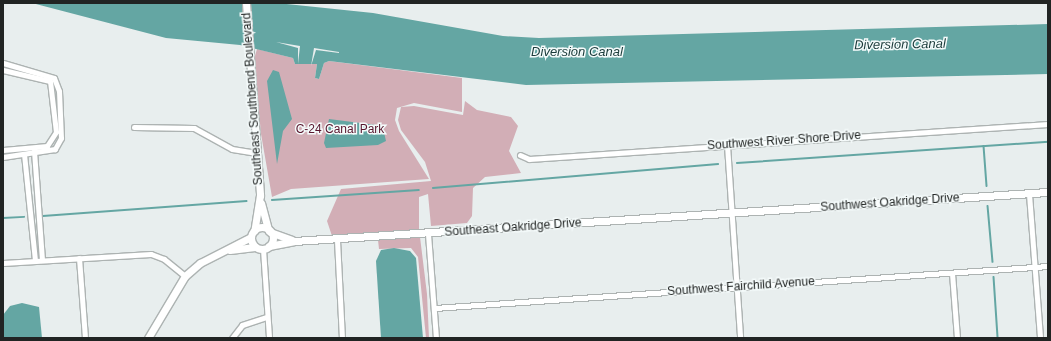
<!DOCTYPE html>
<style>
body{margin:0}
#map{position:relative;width:1051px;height:341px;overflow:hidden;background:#e8eeee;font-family:Helvetica,sans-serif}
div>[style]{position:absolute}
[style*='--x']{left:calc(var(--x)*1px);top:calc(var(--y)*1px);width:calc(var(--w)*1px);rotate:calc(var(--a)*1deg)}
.green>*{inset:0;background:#d2aeb6}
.water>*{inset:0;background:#64a6a3}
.pier>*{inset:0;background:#e8eeee}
.stream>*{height:1.5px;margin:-0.75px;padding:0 0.75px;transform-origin:0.75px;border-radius:0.75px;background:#64a6a3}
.roads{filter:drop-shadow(1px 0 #adb3b2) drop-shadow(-1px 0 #adb3b2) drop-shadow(0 1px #adb3b2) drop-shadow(0 -1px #adb3b2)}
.street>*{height:5px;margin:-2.5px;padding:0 2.5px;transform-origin:2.5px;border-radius:2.5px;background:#fff}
.secondary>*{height:7px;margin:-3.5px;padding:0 3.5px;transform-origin:3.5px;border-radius:3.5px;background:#fff}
.secondary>.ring{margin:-3.5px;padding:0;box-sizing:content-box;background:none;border:7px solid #fff;border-radius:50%}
span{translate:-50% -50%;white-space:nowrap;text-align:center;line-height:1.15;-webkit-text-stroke:3px #f5fbfb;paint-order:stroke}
.street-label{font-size:12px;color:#212423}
.park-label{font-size:12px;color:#58162e}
.water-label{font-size:13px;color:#1a3b3a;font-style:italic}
.frame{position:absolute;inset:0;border:4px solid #212423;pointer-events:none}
</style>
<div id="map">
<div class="green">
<i style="clip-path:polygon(257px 49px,293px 58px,295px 64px,317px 64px,315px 78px,319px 79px,324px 63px,329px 61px,462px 78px,462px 112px,414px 103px,397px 108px,395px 120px,399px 131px,429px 179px,291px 189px,272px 197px,261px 134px,254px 59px)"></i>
<i style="clip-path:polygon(465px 101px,477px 110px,511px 117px,518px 126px,509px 151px,521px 173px,485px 177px,473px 188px,472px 216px,467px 223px,431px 226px,428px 194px,419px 197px,419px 231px,332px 236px,327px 221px,341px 189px,431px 181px,425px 162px,401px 130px,398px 120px,401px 107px,414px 106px,463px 115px)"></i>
<i style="clip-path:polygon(420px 237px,427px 294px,429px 338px,426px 338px,418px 257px,411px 248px,379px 249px,378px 240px)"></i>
</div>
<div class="water">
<i style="clip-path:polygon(32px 3px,277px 3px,373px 13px,503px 36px,539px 38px,1048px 24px,1048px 74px,526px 85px,329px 61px,324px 63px,319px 79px,315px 78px,317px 64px,295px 64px,293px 58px,240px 45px,166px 38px)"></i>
<i style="clip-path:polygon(273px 70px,279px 72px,292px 119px,283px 131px,277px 164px,267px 81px)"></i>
<i style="clip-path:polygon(329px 119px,376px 125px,383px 128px,386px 141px,378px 145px,326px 148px,324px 143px)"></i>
<i style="clip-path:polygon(394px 248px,410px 251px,416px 258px,423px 338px,381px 338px,376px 261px,381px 250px)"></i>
<i style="clip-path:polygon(22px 303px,39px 307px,42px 338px,3px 338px,3px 315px,10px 306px)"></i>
</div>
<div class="pier">
<i style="clip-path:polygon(276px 42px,300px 46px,298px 64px,298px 48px)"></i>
<i style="clip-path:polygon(314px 48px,339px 52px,339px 53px,316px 50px,311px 66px)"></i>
</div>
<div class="stream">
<i style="--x:984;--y:146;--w:40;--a:85.7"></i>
<i style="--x:737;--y:163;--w:312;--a:-3.9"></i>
<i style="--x:433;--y:188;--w:286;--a:-4.8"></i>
<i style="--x:272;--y:200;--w:147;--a:-3.9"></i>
<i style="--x:988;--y:206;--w:56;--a:84.9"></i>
<i style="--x:43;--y:216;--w:204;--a:-4.2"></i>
<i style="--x:3;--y:218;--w:21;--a:-3"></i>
<i style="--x:994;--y:277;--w:61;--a:86.2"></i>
</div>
<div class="roads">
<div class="street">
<i style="--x:3;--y:63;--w:53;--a:16.4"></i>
<i style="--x:54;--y:78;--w:14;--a:69"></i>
<i style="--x:59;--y:91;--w:47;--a:87.6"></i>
<i style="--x:61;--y:138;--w:13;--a:119"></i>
<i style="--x:55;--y:149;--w:53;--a:171.3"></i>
<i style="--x:3;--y:70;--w:48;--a:13.2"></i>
<i style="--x:50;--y:81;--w:51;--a:83.3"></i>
<i style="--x:56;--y:132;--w:17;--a:123"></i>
<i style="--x:47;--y:146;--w:44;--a:174.8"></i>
<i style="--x:134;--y:127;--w:60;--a:1"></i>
<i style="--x:194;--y:128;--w:43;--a:28.9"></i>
<i style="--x:232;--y:149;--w:25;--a:9"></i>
<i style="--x:727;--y:145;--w:193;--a:86.1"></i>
<i style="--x:34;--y:151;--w:108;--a:85.8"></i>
<i style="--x:24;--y:154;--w:107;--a:84.1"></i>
<i style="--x:520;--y:155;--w:10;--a:24"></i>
<i style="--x:529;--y:159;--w:520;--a:-3.86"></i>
<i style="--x:1029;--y:194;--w:144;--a:85.6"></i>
<i style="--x:428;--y:234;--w:104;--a:85.6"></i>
<i style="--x:337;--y:240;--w:98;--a:87.1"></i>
<i style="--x:263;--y:249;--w:89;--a:86.1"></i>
<i style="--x:79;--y:258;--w:80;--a:85.7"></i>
<i style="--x:3;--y:263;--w:148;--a:-3.5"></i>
<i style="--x:151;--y:254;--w:14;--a:21"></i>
<i style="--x:164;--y:259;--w:27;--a:39"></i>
<i style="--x:952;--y:273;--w:65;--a:85.6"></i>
<i style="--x:434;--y:308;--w:615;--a:-3.91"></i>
<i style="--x:232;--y:338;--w:16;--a:-52"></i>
<i style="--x:242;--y:325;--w:26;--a:-18"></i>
</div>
<div class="secondary">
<i style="--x:246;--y:3;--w:193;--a:85.8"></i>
<i style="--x:260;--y:195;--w:36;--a:99"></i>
<i style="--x:261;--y:203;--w:28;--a:75"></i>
<i class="ring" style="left:251px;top:227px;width:15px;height:15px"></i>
<i style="--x:270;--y:232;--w:23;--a:20"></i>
<i style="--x:269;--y:246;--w:25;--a:-11"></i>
<i style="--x:294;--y:241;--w:756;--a:-3.72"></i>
<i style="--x:230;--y:250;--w:25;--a:-7"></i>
<i style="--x:148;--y:338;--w:72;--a:-59.2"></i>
<i style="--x:185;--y:276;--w:20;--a:-41"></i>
<i style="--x:200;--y:263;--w:57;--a:-27"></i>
</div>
</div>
<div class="street-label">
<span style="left:253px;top:99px;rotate:-94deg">Southeast Southbend Boulevard</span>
<span style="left:784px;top:141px;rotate:-4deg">Southwest River Shore Drive</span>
<span style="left:890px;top:203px;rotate:-4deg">Southwest Oakridge Drive</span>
<span style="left:513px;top:228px;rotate:-4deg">Southeast Oakridge Drive</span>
<span style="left:741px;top:287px;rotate:-4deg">Southwest Fairchild Avenue</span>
</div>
<div class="park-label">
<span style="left:340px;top:130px">C-24 Canal Park</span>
</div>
<div class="water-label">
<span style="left:900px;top:45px;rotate:-1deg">Diversion Canal</span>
<span style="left:577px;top:52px">Diversion Canal</span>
</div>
<div class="frame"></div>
</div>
